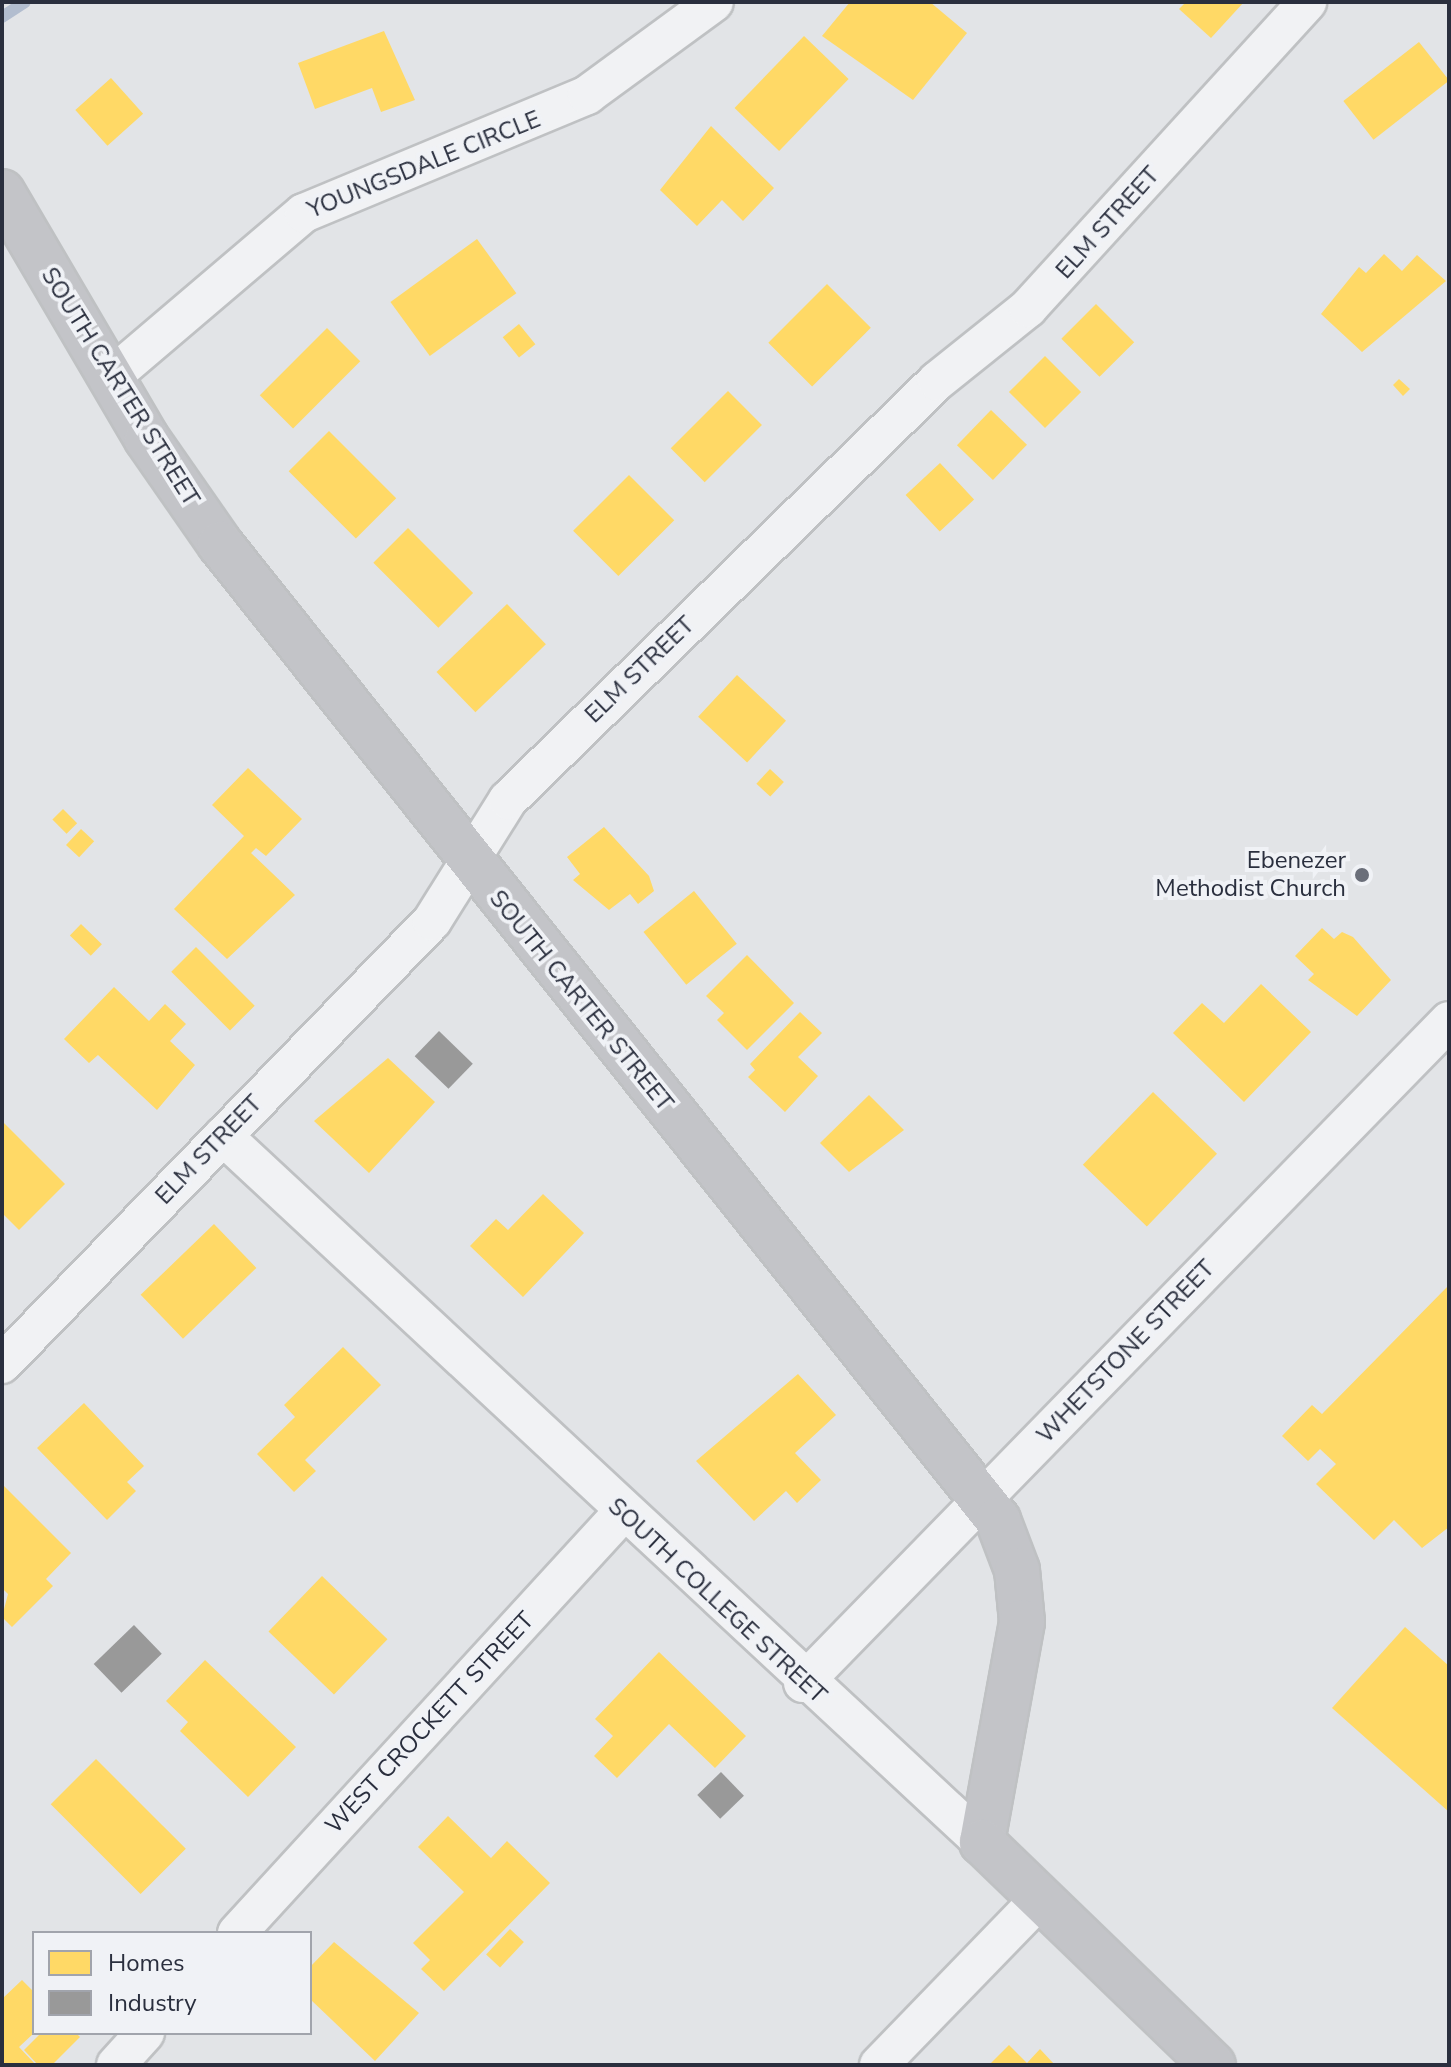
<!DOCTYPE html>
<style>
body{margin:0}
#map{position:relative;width:1451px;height:2067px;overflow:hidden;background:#e2e4e7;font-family:"Nunito Sans",sans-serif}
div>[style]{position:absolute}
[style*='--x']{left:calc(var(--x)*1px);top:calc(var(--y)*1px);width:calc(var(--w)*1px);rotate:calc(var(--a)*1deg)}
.homes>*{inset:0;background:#ffd966;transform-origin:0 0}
.industry>*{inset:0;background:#999;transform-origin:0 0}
.stream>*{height:12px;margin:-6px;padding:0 6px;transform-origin:6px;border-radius:6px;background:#b2bdcf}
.roads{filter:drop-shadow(2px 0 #bfc1c3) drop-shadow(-2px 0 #bfc1c3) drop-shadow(0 2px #bfc1c3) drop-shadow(0 -2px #bfc1c3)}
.street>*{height:38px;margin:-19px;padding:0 19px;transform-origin:19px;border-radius:19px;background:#f1f2f4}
.secondary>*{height:44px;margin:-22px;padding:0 22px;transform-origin:22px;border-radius:22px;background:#c3c4c8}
.dots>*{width:22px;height:22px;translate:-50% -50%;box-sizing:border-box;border:4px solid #f0f2f6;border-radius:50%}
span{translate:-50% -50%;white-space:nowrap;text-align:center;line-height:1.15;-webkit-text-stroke:8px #f0f2f6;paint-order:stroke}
.street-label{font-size:24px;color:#2a2f3e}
.poi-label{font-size:24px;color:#2a2f3e}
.right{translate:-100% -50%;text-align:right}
.frame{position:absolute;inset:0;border:4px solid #2a2f3e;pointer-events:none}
.legend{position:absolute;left:32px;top:1931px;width:280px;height:104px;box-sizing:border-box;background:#f0f2f6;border:2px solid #a1a4ac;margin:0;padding:10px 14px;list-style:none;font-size:24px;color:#2a2f3e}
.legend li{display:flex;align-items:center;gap:16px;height:40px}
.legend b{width:40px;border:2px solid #a1a4ac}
</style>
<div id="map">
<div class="homes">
<i style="clip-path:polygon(850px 2px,930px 2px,967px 33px,913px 100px,822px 36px)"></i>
<i style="clip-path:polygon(1186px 2px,1244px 2px,1211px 38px,1179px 9px)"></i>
<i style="clip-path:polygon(384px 31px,415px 100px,381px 112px,372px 88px,315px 109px,298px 63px)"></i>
<i style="left:804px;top:36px;width:62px;height:100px;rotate:44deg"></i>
<i style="left:1419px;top:42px;width:49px;height:96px;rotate:52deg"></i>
<i style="left:111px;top:78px;width:48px;height:48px;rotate:48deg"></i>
<i style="clip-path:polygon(711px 126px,774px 188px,743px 221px,722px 200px,697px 226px,660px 190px)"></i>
<i style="left:477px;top:239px;width:67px;height:107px;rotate:54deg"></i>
<i style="clip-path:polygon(1384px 254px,1402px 271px,1417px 255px,1446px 281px,1362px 352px,1321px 314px,1359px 267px,1366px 273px)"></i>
<i style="left:827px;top:284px;width:62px;height:83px;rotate:45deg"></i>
<i style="left:1096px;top:304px;width:54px;height:49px;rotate:45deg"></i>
<i style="left:519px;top:324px;width:26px;height:21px;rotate:51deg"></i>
<i style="left:327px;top:328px;width:47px;height:95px;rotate:45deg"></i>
<i style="left:1045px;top:356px;width:51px;height:51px;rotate:45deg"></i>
<i style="clip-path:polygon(1399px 379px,1410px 389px,1403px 396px,1393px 385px)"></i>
<i style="left:728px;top:391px;width:48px;height:81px;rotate:45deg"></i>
<i style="left:991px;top:410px;width:50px;height:49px;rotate:44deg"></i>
<i style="left:329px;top:431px;width:95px;height:57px;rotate:45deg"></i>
<i style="left:940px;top:463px;width:50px;height:47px;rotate:47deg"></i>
<i style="left:629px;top:475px;width:64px;height:79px;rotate:45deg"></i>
<i style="left:408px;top:528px;width:92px;height:49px;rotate:45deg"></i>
<i style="left:507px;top:604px;width:56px;height:98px;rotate:46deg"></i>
<i style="left:737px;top:675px;width:67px;height:57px;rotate:43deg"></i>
<i style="clip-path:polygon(248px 768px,302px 819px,266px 856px,256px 848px,251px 853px,295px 895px,227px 959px,174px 909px,244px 836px,212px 805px)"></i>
<i style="left:770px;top:769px;width:19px;height:20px;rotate:43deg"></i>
<i style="left:63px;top:809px;width:20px;height:15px;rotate:45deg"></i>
<i style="clip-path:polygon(604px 827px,649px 876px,654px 891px,638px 904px,630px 894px,609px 910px,573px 880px,580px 874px,567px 857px)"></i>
<i style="left:81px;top:829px;width:18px;height:22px;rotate:43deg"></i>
<i style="left:694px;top:891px;width:68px;height:65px;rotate:51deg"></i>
<i style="left:81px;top:924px;width:29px;height:16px;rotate:44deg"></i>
<i style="clip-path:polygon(1322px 928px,1334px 939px,1342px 932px,1353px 937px,1391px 980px,1357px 1016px,1308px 980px,1314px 974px,1295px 956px)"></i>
<i style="left:196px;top:947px;width:83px;height:35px;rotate:45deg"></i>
<i style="clip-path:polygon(747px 955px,794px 1003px,747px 1050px,717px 1020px,724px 1013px,706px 996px)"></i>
<i style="clip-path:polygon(1261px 984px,1311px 1032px,1244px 1102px,1173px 1033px,1202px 1003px,1224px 1023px)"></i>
<i style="clip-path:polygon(114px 987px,149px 1021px,165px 1004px,186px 1024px,170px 1041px,195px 1065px,157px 1110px,98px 1055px,89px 1063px,64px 1039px)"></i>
<i style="clip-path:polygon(800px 1012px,822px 1033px,798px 1057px,818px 1076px,785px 1112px,748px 1077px,755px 1070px,750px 1064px)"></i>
<i style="clip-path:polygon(388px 1058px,435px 1102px,369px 1173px,314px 1121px)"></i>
<i style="left:1153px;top:1092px;width:89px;height:101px;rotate:44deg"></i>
<i style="clip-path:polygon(869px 1095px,904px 1130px,849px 1172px,820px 1143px)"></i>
<i style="clip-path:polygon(2px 1121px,65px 1184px,19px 1230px,2px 1213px)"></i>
<i style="clip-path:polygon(543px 1194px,584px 1233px,523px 1297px,470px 1246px,496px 1219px,508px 1230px)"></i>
<i style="left:214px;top:1224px;width:61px;height:102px;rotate:46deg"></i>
<i style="clip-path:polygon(1449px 1285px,1449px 1527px,1422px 1548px,1394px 1520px,1374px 1540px,1316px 1484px,1336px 1464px,1320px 1449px,1308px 1461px,1282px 1436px,1312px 1405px,1322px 1414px)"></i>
<i style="clip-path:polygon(343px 1347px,381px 1385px,305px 1460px,316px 1471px,294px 1492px,257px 1454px,295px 1417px,284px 1405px)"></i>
<i style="clip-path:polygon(798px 1374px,836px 1415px,795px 1453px,821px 1480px,797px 1503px,786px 1491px,754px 1521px,696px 1461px)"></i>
<i style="clip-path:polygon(84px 1403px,144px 1466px,127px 1482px,136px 1491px,107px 1520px,37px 1448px)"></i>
<i style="clip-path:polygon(2px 1484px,71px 1553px,46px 1579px,53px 1586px,12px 1627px,2px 1617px,8px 1594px,2px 1588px)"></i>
<i style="left:322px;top:1576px;width:91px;height:77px;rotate:44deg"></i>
<i style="clip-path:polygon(1405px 1627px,1449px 1666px,1449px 1812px,1332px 1708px)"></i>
<i style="clip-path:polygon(659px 1652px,746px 1736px,715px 1768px,669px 1724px,617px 1778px,594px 1756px,613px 1736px,595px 1719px)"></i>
<i style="clip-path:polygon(205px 1660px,296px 1747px,248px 1797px,180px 1731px,188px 1722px,166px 1701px)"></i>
<i style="left:96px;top:1759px;width:127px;height:64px;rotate:45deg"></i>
<i style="clip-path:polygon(448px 1816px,491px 1858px,507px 1841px,550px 1883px,444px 1991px,421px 1969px,430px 1960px,413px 1943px,464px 1892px,418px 1847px)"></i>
<i style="left:510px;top:1929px;width:19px;height:35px;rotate:43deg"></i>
<i style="clip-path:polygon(334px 1942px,419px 2013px,375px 2061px,310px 1999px,310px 1967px)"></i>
<i style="clip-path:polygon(22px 1980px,34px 1992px,34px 2033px,19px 2047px,36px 2065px,2px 2065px,2px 1999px)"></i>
<i style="clip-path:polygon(41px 2033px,76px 2033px,80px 2037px,52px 2065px,38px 2065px,24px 2050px)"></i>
<i style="clip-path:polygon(1009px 2045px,1027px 2063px,1040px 2049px,1055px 2065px,989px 2065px)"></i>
</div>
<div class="industry">
<i style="left:439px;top:1031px;width:47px;height:35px;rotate:44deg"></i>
<i style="left:134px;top:1625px;width:40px;height:56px;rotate:46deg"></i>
<i style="left:721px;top:1772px;width:33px;height:33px;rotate:46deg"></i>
</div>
<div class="stream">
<i style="--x:2;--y:17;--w:27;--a:-33"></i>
</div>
<div class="roads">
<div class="street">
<i style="--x:111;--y:377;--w:253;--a:-40.4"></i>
<i style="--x:304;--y:213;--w:307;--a:-22.6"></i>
<i style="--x:587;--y:95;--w:157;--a:-36.2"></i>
<i style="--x:223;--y:1136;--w:1037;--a:42.93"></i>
<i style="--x:2;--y:1364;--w:617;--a:-45.85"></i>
<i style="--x:432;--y:921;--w:143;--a:-57.9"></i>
<i style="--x:508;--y:800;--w:600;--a:-44.32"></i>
<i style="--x:937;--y:381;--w:117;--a:-38.7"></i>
<i style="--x:1028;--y:308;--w:414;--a:-47.6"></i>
<i style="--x:803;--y:1683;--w:925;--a:-45.7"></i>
<i style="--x:237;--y:1933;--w:571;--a:-47.48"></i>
<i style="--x:116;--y:2065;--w:43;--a:-47.8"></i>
<i style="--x:879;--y:2065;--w:233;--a:-45.9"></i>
</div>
<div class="secondary">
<i style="--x:2;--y:192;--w:286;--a:59.6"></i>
<i style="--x:147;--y:439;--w:128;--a:55.2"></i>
<i style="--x:220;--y:544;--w:1248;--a:51.44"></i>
<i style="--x:998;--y:1520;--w:53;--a:69.2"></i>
<i style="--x:1017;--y:1570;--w:52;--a:84.5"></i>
<i style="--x:1022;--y:1622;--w:224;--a:100.3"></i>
<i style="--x:982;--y:1842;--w:321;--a:44"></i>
</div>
</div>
<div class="dots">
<i style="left:1362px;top:875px;background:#6a6e79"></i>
</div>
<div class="street-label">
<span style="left:424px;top:165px;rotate:-22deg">YOUNGSDALE CIRCLE</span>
<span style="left:1108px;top:223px;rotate:-48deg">ELM STREET</span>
<span style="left:120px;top:387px;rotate:58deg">SOUTH CARTER STREET</span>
<span style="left:640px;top:670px;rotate:-44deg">ELM STREET</span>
<span style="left:581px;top:1001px;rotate:51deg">SOUTH CARTER STREET</span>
<span style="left:209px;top:1150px;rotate:-46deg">ELM STREET</span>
<span style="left:1126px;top:1352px;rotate:-46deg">WHETSTONE STREET</span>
<span style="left:717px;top:1601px;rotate:43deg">SOUTH COLLEGE STREET</span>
<span style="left:430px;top:1723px;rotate:-47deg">WEST CROCKETT STREET</span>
</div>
<div class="poi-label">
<span class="right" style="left:1346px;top:875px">Ebenezer<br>Methodist Church</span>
</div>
<div class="frame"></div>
<ul class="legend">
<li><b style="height:22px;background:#ffd966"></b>Homes</li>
<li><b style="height:22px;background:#999"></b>Industry</li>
</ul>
</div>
